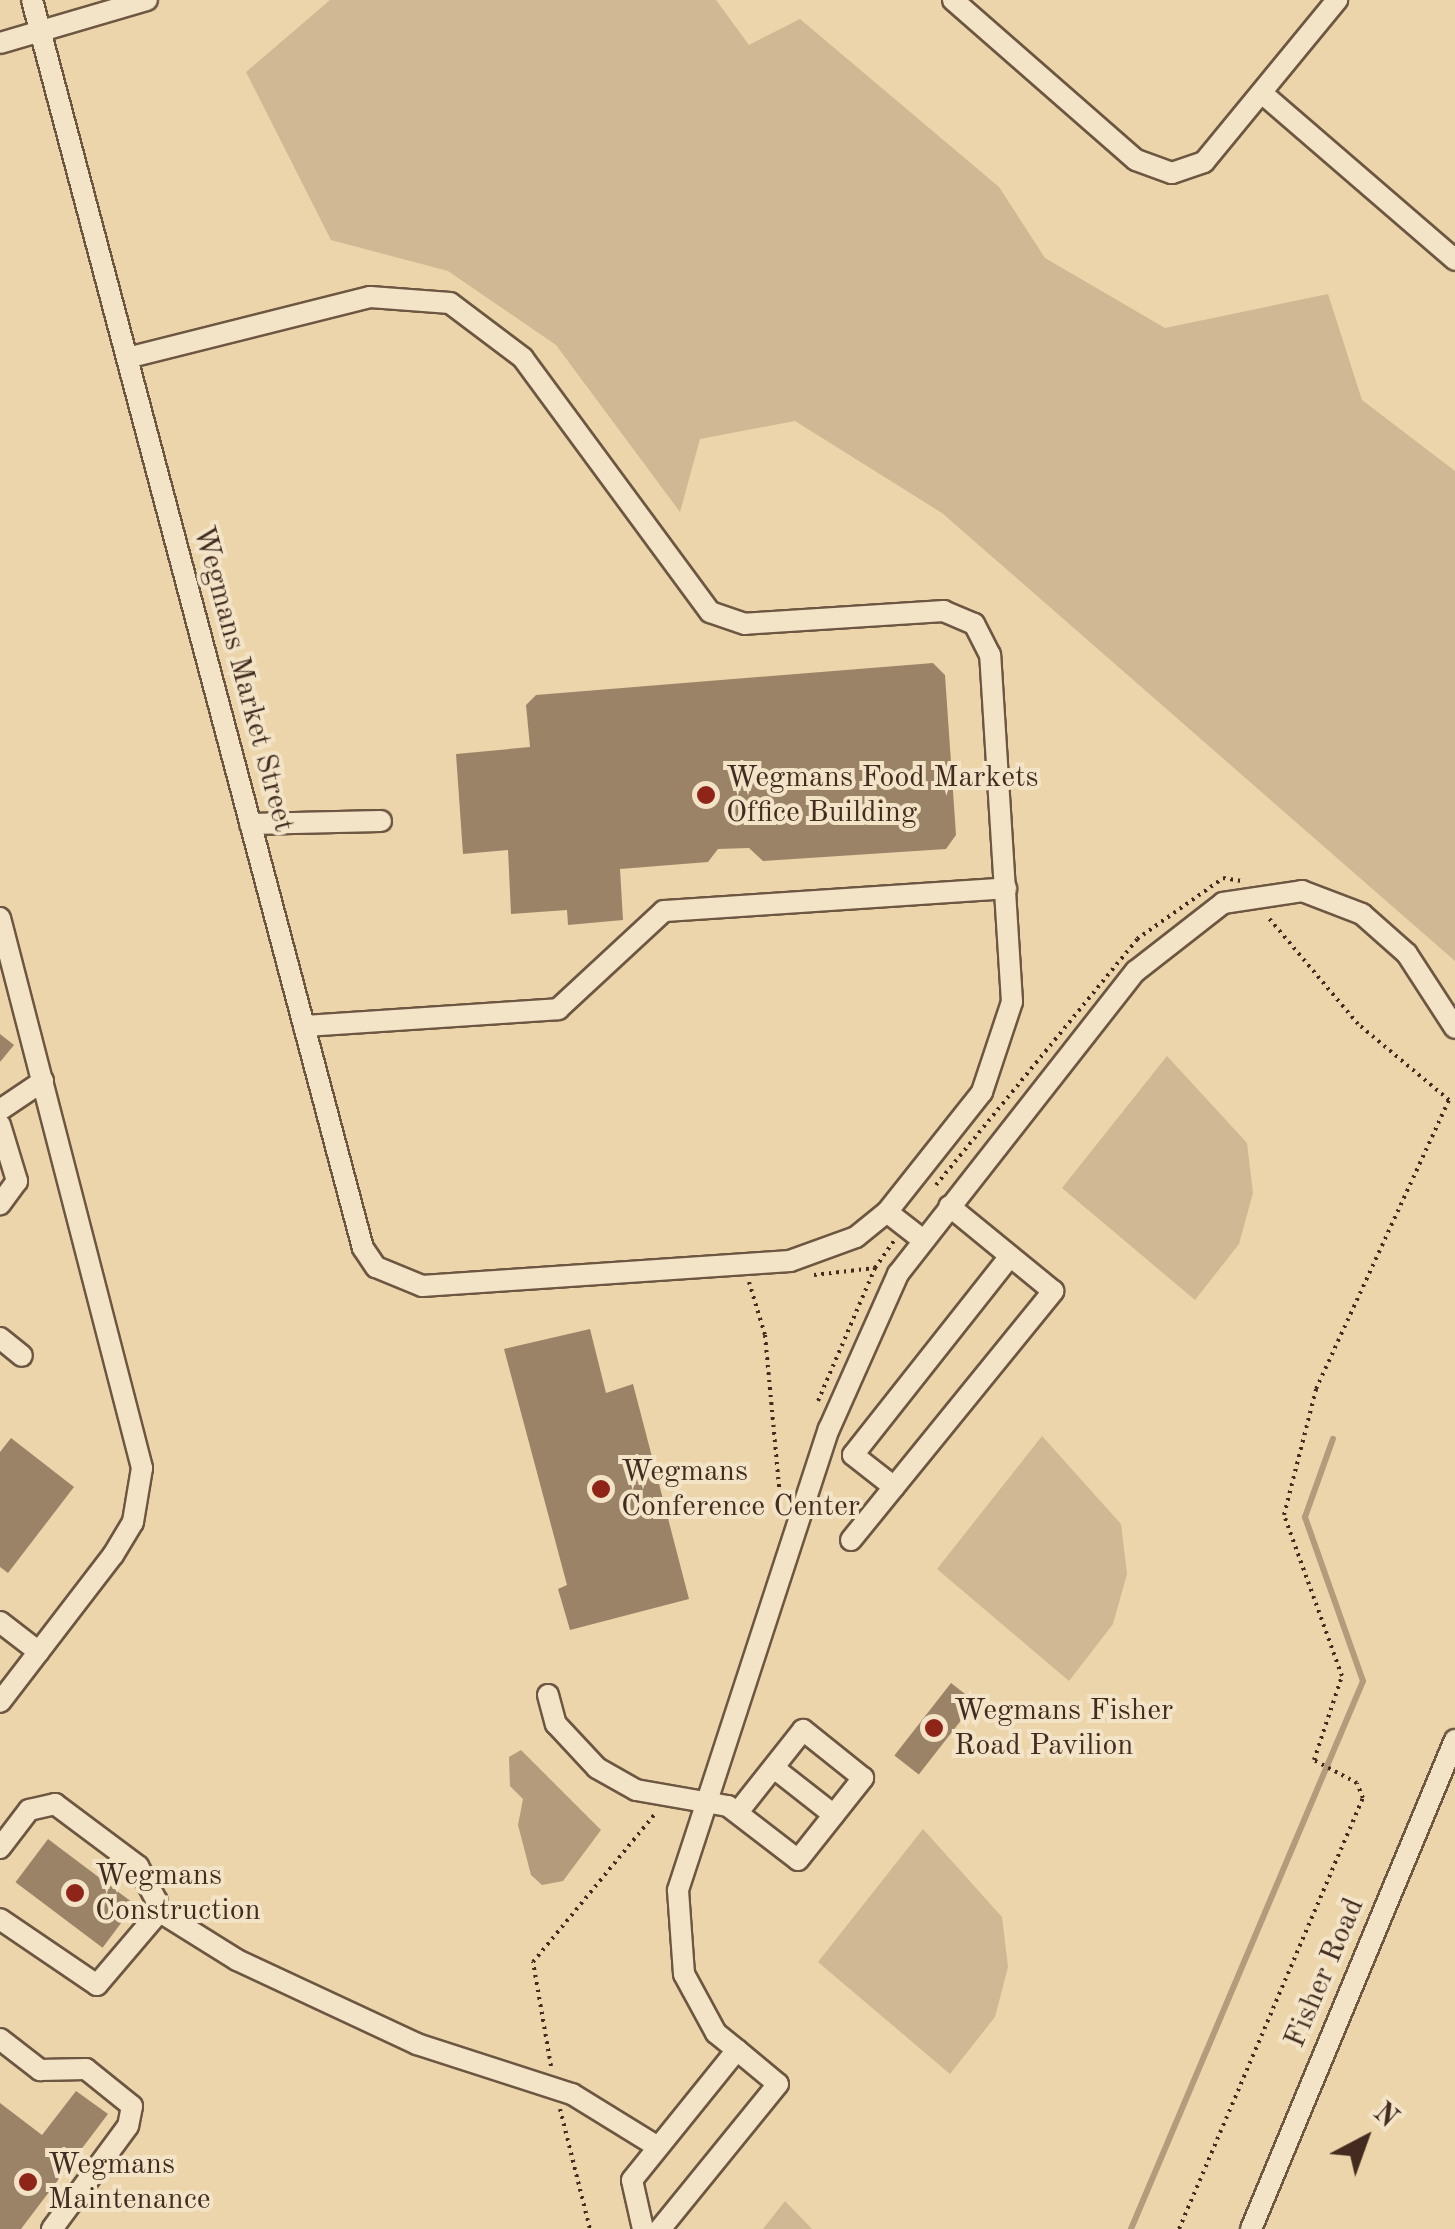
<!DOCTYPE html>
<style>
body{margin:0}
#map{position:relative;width:1455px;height:2229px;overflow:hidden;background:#ecd5aa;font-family:"Old Standard TT",serif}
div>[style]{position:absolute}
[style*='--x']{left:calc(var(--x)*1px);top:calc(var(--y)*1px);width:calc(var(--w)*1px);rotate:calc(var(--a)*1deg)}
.green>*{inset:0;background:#cfb893}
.water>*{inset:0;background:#b39b7b}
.stream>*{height:6px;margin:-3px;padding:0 3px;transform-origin:3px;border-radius:3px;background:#b39b7b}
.building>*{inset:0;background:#9b8368;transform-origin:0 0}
.path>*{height:4px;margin-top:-2px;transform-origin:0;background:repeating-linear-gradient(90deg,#432b20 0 2.5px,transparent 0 7.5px)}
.roads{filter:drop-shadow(2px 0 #6d5642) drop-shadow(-2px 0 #6d5642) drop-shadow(0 2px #6d5642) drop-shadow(0 -2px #6d5642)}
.minor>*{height:20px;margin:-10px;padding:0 10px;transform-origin:10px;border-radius:10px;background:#f3e4c8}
.dots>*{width:28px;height:28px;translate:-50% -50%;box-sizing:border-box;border:5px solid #f3e4c8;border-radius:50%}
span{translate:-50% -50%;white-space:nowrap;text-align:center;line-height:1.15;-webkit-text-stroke:8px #f3e4c8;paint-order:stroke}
.street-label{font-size:30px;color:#432b20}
.poi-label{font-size:30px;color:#432b20}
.left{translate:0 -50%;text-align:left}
.north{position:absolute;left:1315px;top:2089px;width:100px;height:100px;-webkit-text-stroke:8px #f3e4c8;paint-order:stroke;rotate:41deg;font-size:28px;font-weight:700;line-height:40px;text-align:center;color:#432b20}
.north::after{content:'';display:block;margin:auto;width:35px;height:45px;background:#432b20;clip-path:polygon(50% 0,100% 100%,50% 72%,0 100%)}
</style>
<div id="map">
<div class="green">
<i style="clip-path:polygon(330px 0,716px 0,749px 45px,800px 19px,999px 187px,1045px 258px,1165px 328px,1328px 294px,1362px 400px,1455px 471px,1455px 961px,942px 513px,795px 421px,700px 439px,680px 512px,556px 345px,448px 271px,331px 240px,246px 72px)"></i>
<i style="clip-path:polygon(1167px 1056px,1247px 1143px,1253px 1193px,1239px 1244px,1195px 1300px,1062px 1188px)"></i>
<i style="clip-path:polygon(1042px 1436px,1121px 1524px,1127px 1574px,1113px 1624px,1069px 1681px,937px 1569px)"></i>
<i style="clip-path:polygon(923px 1829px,1002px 1917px,1008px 1967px,995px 2017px,950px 2074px,818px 1962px)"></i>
<i style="clip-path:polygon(785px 2201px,810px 2227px,812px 2229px,763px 2229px)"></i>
</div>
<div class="water">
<i style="clip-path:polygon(521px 1750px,601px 1830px,563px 1881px,542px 1885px,531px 1875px,518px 1825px,523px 1799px,510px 1786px,509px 1757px)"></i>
</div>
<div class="stream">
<i style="--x:1131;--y:2229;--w:595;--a:-67.05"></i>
<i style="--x:1363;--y:1681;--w:174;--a:-109.5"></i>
<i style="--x:1305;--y:1517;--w:83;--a:-70.3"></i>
</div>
<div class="building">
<i style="clip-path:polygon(933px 663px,945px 675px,956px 835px,946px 849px,763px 861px,749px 848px,718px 849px,708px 862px,620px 869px,623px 920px,568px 925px,567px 910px,511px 914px,508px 850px,463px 854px,456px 754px,530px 747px,526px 705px,536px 695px)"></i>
<i style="clip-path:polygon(0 1034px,14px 1045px,0 1062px)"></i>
<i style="clip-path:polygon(590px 1329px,606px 1393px,633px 1384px,689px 1599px,570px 1630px,558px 1589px,567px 1585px,504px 1349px)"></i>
<i style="clip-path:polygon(11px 1438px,74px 1487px,8px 1573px,0 1567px,0 1452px)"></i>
<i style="left:951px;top:1683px;width:31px;height:92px;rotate:38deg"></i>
<i style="left:48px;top:1839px;width:109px;height:54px;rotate:37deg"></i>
<i style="clip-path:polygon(76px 2091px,108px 2114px,21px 2229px,0 2229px,0 2103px,42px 2135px)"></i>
</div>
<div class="path">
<i style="--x:936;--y:1185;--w:318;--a:-50.7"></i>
<i style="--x:1137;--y:939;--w:105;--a:-35.3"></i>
<i style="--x:1223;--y:878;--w:19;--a:9"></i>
<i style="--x:814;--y:1275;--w:61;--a:-6.5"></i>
<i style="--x:875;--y:1268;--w:33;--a:-55"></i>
<i style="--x:749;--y:1282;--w:55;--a:73.2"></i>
<i style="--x:765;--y:1335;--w:175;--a:84.7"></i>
<i style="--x:818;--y:1401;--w:145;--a:-66.8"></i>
<i style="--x:551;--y:2066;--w:106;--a:-99.8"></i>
<i style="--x:533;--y:1962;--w:192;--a:-50.5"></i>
<i style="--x:560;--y:2109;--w:124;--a:76"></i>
<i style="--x:1179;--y:2229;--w:469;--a:-66.9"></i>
<i style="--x:1363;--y:1798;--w:16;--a:-112"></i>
<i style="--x:1357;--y:1783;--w:49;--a:-151.9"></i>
<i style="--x:1314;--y:1760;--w:89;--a:-71.6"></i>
<i style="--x:1342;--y:1676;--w:171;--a:-109.8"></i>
<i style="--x:1284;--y:1515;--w:130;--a:-75.7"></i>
<i style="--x:1316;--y:1389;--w:318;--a:-65.3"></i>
<i style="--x:1449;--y:1100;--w:119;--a:-140.1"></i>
<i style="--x:1358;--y:1024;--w:140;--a:-130.1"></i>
</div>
<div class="roads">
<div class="minor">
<i style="--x:32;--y:0;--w:1291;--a:75.15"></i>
<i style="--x:363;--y:1248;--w:23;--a:56"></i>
<i style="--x:376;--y:1267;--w:50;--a:22.4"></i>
<i style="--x:422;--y:1286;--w:369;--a:-3.9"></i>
<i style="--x:790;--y:1261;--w:70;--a:-20"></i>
<i style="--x:856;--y:1237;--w:40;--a:-39"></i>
<i style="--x:887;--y:1212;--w:153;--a:-51.6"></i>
<i style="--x:982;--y:1092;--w:95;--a:-71.6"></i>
<i style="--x:1012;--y:1002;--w:348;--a:-93.6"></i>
<i style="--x:990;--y:655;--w:35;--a:-117"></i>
<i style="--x:974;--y:624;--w:33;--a:-157"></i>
<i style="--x:944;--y:611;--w:199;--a:176.3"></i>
<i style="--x:745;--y:624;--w:37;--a:-161"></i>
<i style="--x:710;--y:612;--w:315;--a:-126.4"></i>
<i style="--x:523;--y:358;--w:91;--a:-143"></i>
<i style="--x:450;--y:303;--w:80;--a:-175.7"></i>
<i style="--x:370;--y:297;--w:250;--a:165.9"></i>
<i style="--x:953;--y:0;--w:243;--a:41.2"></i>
<i style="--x:1136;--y:160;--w:38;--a:20"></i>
<i style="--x:1172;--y:173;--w:34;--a:-19"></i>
<i style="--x:1204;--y:162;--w:210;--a:-50.6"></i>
<i style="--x:0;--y:43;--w:153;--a:-16.3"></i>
<i style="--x:1263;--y:94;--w:254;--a:40.8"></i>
<i style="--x:250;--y:824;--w:131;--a:-1.3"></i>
<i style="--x:0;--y:918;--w:568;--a:75.52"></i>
<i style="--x:142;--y:1468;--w:55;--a:99.5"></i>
<i style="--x:133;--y:1522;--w:39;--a:121"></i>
<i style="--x:113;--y:1555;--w:185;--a:127.5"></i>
<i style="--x:304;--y:1026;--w:255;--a:-3.8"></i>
<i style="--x:558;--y:1009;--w:144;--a:-42.8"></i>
<i style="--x:664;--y:911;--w:343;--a:-3.8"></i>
<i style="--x:0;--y:1110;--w:52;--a:-34"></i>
<i style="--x:0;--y:1125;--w:59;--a:73.1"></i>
<i style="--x:17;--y:1181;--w:29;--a:126"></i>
<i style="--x:887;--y:1212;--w:46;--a:37.9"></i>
<i style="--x:0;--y:1338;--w:28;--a:39"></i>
<i style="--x:894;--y:1487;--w:52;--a:-142"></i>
<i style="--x:853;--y:1455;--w:253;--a:-51.7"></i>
<i style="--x:851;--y:1540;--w:321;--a:-50.9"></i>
<i style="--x:1053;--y:1291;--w:134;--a:-140.7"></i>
<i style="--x:0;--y:1622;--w:49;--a:37.6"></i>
<i style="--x:548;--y:1695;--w:30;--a:75"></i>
<i style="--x:556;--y:1724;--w:60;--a:47"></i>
<i style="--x:597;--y:1768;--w:45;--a:29.4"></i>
<i style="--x:636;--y:1790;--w:93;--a:9.9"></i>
<i style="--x:728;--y:1806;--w:88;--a:37.6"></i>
<i style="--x:798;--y:1860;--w:105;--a:-51.6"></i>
<i style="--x:863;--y:1778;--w:77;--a:-141.3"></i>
<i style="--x:803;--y:1730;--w:105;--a:128.4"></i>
<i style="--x:774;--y:1768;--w:76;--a:38.1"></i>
<i style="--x:0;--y:1848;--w:48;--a:-52.7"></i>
<i style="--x:29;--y:1810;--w:27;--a:-13"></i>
<i style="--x:55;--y:1804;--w:104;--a:36.8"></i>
<i style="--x:138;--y:1866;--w:40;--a:62"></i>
<i style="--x:157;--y:1901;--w:17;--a:100"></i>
<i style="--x:154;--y:1918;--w:88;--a:130.4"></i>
<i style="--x:97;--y:1985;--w:117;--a:-145.8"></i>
<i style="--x:157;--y:1910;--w:94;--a:32"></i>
<i style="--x:237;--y:1960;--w:199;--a:25"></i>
<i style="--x:417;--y:2044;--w:163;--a:17.9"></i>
<i style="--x:572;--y:2094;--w:101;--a:31.6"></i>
<i style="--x:0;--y:2039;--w:51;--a:37.8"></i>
<i style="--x:40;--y:2070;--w:46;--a:-1.2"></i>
<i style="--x:86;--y:2069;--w:59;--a:38.8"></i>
<i style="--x:132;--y:2106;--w:20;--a:101"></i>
<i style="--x:128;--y:2126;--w:128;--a:126.4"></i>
<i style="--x:737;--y:2050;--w:27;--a:-141"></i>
<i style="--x:716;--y:2033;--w:67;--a:-118.5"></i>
<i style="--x:684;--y:1974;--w:84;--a:-94.1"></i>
<i style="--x:678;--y:1890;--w:485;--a:-71.9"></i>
<i style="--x:829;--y:1429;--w:170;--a:-66"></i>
<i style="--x:898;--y:1274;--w:385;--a:-51.9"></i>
<i style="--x:1136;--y:971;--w:110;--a:-38"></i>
<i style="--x:1223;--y:903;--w:80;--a:-8.6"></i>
<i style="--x:1302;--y:891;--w:64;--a:21"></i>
<i style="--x:1362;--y:914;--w:60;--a:41.6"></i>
<i style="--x:1407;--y:954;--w:88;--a:57"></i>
<i style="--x:643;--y:2229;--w:50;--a:-102.7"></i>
<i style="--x:632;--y:2180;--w:167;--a:-51.1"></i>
<i style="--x:737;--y:2050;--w:53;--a:39.7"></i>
<i style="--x:778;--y:2084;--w:187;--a:129.1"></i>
<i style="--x:1251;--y:2229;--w:530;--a:-67.36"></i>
</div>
</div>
<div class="dots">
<i style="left:706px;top:795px;background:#8f2418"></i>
<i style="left:601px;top:1489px;background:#8f2418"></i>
<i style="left:934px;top:1728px;background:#8f2418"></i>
<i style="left:75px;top:1893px;background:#8f2418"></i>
<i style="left:28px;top:2182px;background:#8f2418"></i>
</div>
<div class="street-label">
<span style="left:243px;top:679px;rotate:75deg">Wegmans Market Street</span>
<span style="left:1325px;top:1973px;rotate:-67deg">Fisher Road</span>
</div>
<div class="poi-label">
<span class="left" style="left:726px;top:795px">Wegmans Food Markets<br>Office Building</span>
<span class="left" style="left:621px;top:1489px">Wegmans<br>Conference Center</span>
<span class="left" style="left:954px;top:1728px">Wegmans Fisher<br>Road Pavilion</span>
<span class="left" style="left:95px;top:1893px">Wegmans<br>Construction</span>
<span class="left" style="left:48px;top:2182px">Wegmans<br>Maintenance</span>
</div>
<div class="north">N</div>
</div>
